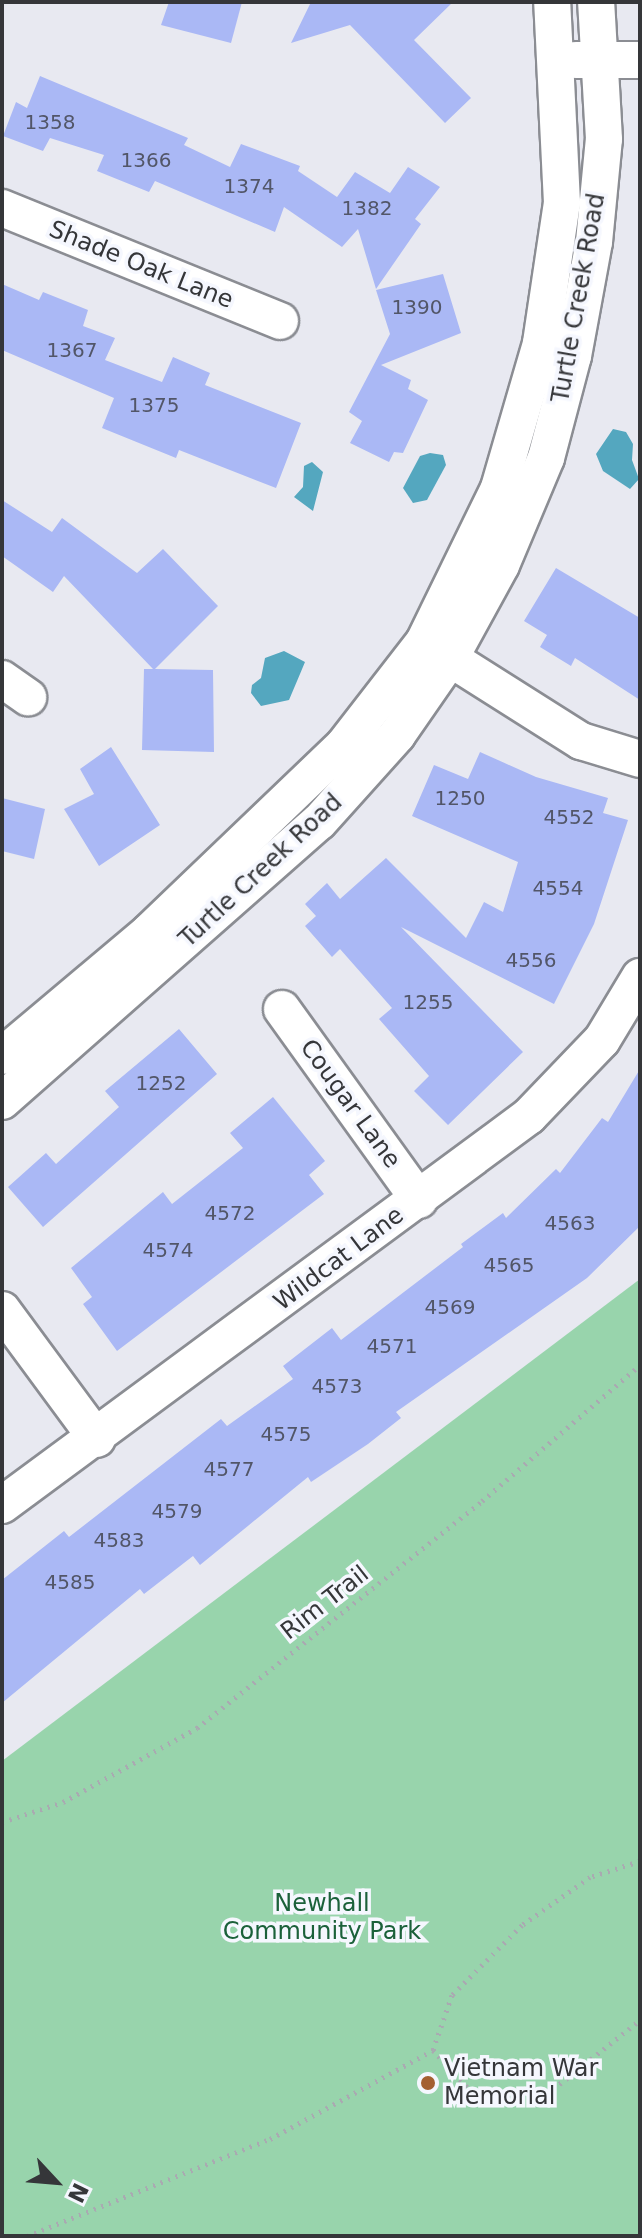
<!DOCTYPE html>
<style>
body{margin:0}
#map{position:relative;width:642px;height:2238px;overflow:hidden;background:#e8e9f1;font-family:"DejaVu Sans",sans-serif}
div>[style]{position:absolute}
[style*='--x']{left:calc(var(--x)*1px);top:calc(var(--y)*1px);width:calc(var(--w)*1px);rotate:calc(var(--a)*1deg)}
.green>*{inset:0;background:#98d4ac}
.water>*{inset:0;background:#54a7bf}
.building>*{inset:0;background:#aab8f5}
.path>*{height:5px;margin-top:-2.5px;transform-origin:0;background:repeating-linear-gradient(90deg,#a9aab1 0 2px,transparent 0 8px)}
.roads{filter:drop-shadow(2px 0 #8b8d93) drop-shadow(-2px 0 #8b8d93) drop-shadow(0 2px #8b8d93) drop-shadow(0 -2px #8b8d93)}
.minor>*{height:36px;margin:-18px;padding:0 18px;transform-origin:18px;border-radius:18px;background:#fff}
.dots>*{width:22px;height:22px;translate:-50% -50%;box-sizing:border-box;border:4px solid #f5f7fe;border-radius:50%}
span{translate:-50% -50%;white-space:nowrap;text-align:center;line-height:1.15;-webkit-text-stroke:7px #f5f7fe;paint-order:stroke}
.number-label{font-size:20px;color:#525668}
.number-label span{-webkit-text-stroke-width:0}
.street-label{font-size:24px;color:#353639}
.park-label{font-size:24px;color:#1b613a}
.poi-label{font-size:24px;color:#353639}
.left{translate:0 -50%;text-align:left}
.frame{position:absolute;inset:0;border:4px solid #353639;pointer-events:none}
.north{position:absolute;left:16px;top:2142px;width:80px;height:80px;-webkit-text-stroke:6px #f5f7fe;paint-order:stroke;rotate:116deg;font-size:22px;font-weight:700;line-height:32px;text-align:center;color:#353639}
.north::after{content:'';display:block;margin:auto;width:28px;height:36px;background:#353639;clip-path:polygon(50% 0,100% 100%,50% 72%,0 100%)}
</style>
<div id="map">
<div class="green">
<i style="clip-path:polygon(640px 1279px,640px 2236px,2px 2236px,2px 1761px)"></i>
</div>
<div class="water">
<i style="clip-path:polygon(613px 429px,626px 432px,633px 444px,632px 460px,639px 479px,630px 489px,603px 471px,596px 454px)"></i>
<i style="clip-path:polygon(430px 453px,443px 455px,446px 465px,427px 500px,413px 503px,403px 488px,420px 456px)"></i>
<i style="clip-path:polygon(312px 462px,323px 472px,313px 511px,294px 497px,303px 487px,304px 466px)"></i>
<i style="clip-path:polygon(284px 651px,305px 662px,300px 674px,289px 700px,261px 706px,251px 693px,252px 685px,261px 678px,265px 658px)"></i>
</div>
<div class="building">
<i style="clip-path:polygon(169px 2px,242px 2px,231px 43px,161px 25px)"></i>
<i style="clip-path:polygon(311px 2px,453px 2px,414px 40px,471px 98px,445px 123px,350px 25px,291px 43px)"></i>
<i style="clip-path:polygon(40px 76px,188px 138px,184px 145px,230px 167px,241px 144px,300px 166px,298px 171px,337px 197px,355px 172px,390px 193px,408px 167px,440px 187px,415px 219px,421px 224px,376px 289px,358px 229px,342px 247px,284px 207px,275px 232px,155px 181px,149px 192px,97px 171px,104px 155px,50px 138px,43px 151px,3px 136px,16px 102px,27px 108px)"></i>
<i style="clip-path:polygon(443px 274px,461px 333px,381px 365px,411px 380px,408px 389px,428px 400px,403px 453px,394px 452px,389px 462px,350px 443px,362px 421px,349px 412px,390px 334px,376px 290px)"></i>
<i style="clip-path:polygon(2px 284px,39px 300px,43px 292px,88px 310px,83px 326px,115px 338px,105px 360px,162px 382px,173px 357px,210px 373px,205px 385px,301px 423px,276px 488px,179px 450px,176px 458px,102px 428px,114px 398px,2px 350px)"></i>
<i style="clip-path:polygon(2px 500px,52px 532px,62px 518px,137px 573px,163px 549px,218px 606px,155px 669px,213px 670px,214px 752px,142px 750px,144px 669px,153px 669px,64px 576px,53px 592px,2px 556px)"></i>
<i style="clip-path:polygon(556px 568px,640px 618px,640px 700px,575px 658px,571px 666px,540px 647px,547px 635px,524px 621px)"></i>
<i style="clip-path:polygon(111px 747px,160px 825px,99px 866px,64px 809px,94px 794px,80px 769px)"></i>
<i style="clip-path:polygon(480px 752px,536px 777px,608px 798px,603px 813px,628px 820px,594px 924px,554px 1004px,401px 927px,523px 1052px,448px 1125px,414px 1091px,429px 1076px,379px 1019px,392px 1008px,340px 949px,332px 957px,305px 926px,316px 916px,305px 904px,327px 883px,340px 899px,386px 858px,466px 938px,484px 902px,503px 912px,518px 862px,412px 816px,434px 765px,468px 779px)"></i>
<i style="clip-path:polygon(2px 798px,45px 809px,34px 859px,2px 851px)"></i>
<i style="clip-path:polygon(179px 1029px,217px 1074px,43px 1227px,8px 1187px,46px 1153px,56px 1164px,119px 1107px,105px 1091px)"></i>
<i style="clip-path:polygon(640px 1069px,640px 1226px,587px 1278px,396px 1412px,401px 1418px,368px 1444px,311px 1482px,308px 1477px,200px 1565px,193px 1556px,144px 1594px,140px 1589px,2px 1703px,2px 1580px,64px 1531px,69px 1537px,221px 1419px,227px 1426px,293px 1379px,283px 1366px,332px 1328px,341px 1340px,463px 1247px,461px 1244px,503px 1213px,506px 1218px,556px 1169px,560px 1173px,602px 1118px,608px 1122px)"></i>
<i style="clip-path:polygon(273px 1097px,325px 1161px,309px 1175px,324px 1194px,117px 1351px,83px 1304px,92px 1297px,71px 1268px,163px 1192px,172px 1204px,243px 1148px,230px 1133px)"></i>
</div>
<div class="path">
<i style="--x:2;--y:1822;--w:64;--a:-18.2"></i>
<i style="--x:63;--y:1802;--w:153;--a:-28.9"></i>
<i style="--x:197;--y:1728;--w:364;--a:-38.5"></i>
<i style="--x:482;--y:1501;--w:208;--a:-40.7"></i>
<i style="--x:640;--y:1861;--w:52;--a:162.3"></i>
<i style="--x:590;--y:1877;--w:83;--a:144.8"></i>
<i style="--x:522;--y:1925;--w:99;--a:135"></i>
<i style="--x:452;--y:1995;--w:58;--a:109.1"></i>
<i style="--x:433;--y:2050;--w:69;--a:47.3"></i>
<i style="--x:480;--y:2101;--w:67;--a:-6"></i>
<i style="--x:547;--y:2094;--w:119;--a:-38.5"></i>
<i style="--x:27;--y:2236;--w:262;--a:-21.8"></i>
<i style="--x:270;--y:2139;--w:186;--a:-28.6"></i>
</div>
<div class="roads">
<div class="minor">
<i style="--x:576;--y:60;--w:64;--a:0"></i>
<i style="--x:2;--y:208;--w:300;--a:22.1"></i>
<i style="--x:429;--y:645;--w:180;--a:32.3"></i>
<i style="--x:581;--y:741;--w:62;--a:17"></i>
<i style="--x:2;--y:679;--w:32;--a:35"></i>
<i style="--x:282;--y:1009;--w:235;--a:54.3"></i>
<i style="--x:2;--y:1056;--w:192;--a:-40.1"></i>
<i style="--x:149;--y:932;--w:270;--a:-43.8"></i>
<i style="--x:344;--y:745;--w:130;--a:-52.2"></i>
<i style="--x:424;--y:642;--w:171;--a:-64"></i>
<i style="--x:499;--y:488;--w:151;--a:-73.8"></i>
<i style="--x:541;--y:343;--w:142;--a:-81.5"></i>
<i style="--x:562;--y:203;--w:201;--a:-92.8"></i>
<i style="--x:2;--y:1101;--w:422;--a:-41.4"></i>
<i style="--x:319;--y:822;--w:117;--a:-48.1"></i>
<i style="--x:397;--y:735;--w:91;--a:-55.3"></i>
<i style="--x:449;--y:660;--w:108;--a:-61.3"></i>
<i style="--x:501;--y:565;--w:116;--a:-67.2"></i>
<i style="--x:546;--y:458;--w:106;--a:-75.2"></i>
<i style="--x:573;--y:356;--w:116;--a:-79.6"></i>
<i style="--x:594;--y:242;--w:103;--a:-84.5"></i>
<i style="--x:604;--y:139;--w:137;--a:-93.3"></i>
<i style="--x:2;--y:1310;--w:160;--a:53.6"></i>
<i style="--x:2;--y:1505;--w:655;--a:-36.43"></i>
<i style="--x:529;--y:1116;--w:105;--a:-46.2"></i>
<i style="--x:602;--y:1040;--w:74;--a:-58.9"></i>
</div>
</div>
<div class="dots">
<i style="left:428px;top:2083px;background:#a46031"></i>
</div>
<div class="number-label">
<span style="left:50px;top:122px">1358</span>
<span style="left:146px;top:160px">1366</span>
<span style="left:249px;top:186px">1374</span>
<span style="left:367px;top:208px">1382</span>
<span style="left:417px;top:307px">1390</span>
<span style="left:72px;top:350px">1367</span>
<span style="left:154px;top:405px">1375</span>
<span style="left:460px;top:798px">1250</span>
<span style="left:569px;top:817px">4552</span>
<span style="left:558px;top:888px">4554</span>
<span style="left:531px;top:960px">4556</span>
<span style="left:428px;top:1002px">1255</span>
<span style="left:161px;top:1083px">1252</span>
<span style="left:230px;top:1213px">4572</span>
<span style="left:570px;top:1223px">4563</span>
<span style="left:168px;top:1250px">4574</span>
<span style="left:509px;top:1265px">4565</span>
<span style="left:450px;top:1307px">4569</span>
<span style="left:392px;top:1346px">4571</span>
<span style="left:337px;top:1386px">4573</span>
<span style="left:286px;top:1434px">4575</span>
<span style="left:229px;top:1469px">4577</span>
<span style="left:177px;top:1511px">4579</span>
<span style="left:119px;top:1540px">4583</span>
<span style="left:70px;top:1582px">4585</span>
</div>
<div class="street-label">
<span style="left:141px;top:265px;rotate:22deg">Shade Oak Lane</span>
<span style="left:579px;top:298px;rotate:-80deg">Turtle Creek Road</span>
<span style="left:261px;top:871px;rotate:-43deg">Turtle Creek Road</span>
<span style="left:350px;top:1104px;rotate:54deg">Cougar Lane</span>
<span style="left:339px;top:1259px;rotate:-37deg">Wildcat Lane</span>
<span style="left:325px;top:1603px;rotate:-38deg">Rim Trail</span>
</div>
<div class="park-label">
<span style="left:322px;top:1918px">Newhall<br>Community Park</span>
</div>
<div class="poi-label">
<span class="left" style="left:444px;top:2083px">Vietnam War<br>Memorial</span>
</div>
<div class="frame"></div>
<div class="north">N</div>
</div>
